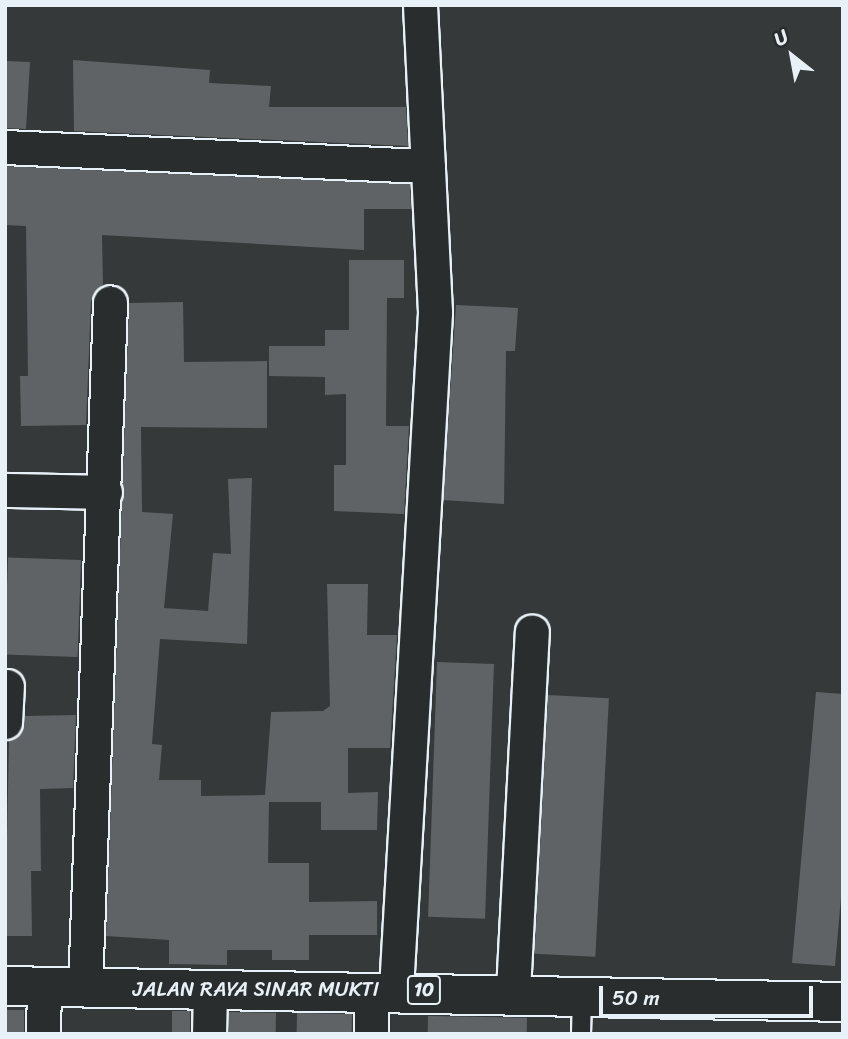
<!DOCTYPE html>
<style>
body{margin:0}
#map{position:relative;width:848px;height:1039px;overflow:hidden;background:#35393a;font-family:Sriracha,sans-serif}
div>[style]{position:absolute}
[style*='--x']{left:calc(var(--x)*1px);top:calc(var(--y)*1px);width:calc(var(--w)*1px);rotate:calc(var(--a)*1deg)}
.building>*{inset:0;background:#5f6365;transform-origin:0 0}
.roads{filter:drop-shadow(2px 0 #e8f1f8) drop-shadow(-2px 0 #e8f1f8) drop-shadow(0 2px #e8f1f8) drop-shadow(0 -2px #e8f1f8)}
.service>*{height:18px;margin:-9px;padding:0 9px;transform-origin:9px;border-radius:9px;background:#2a2d2e}
.minor>*{height:33px;margin:-16.5px;padding:0 16.5px;transform-origin:16.5px;border-radius:16.5px;background:#2a2d2e}
.trunk>*{height:38px;margin:-19px;padding:0 19px;transform-origin:19px;border-radius:19px;background:#2a2d2e}
span{translate:-50% -50%;white-space:nowrap;text-align:center;line-height:1.15;-webkit-text-stroke:5px #2a2d2e;paint-order:stroke}
.shield-label span{padding:2px 5px;background:#2a2d2e;border:2px solid;border-radius:5px;-webkit-text-stroke-width:0}
.shield-label{font-size:19px;color:#e8f1f8;font-weight:700}
.street-label{font-size:21px;color:#e8f1f8}
.frame{position:absolute;inset:0;border:7px solid #e8f1f8;pointer-events:none}
.north{position:absolute;left:757px;top:21px;width:70px;height:70px;-webkit-text-stroke:5px #2a2d2e;paint-order:stroke;rotate:329deg;font-size:19px;font-weight:700;line-height:28px;text-align:center;color:#e8f1f8}
.north::after{content:'';display:block;margin:auto;width:24px;height:32px;background:#e8f1f8;clip-path:polygon(50% 0,100% 100%,50% 72%,0 100%)}
.scale{position:absolute;left:599px;top:986px;width:214px;height:32px;box-sizing:border-box;border:4px solid #e8f1f8;border-top:0;padding-left:9px;font-size:21px;line-height:24px;white-space:nowrap;color:#e8f1f8;-webkit-text-stroke:5px #2a2d2e;paint-order:stroke}
</style>
<div id="map">
<div class="building">
<i style="clip-path:polygon(73px 60px,210px 70px,209px 83px,271px 86px,269px 107px,406px 107px,408px 146px,74px 131px)"></i>
<i style="clip-path:polygon(5px 61px,30px 62px,26px 129px,5px 128px)"></i>
<i style="clip-path:polygon(5px 166px,410px 184px,411px 209px,364px 209px,364px 250px,102px 235px,103px 284px,91px 301px,86px 425px,21px 426px,20px 376px,28px 376px,26px 226px,5px 225px)"></i>
<i style="clip-path:polygon(349px 260px,404px 260px,404px 298px,387px 298px,386px 426px,409px 426px,404px 514px,334px 511px,334px 465px,346px 465px,346px 394px,325px 395px,325px 377px,269px 376px,269px 346px,325px 346px,325px 330px,349px 330px)"></i>
<i style="clip-path:polygon(183px 302px,184px 362px,267px 361px,267px 428px,141px 427px,142px 512px,173px 514px,164px 608px,208px 611px,213px 553px,231px 554px,228px 479px,252px 478px,247px 644px,160px 639px,152px 744px,162px 745px,159px 780px,201px 780px,201px 796px,265px 795px,271px 712px,323px 711px,330px 706px,327px 584px,368px 584px,367px 635px,397px 635px,390px 748px,348px 748px,348px 793px,378px 792px,377px 830px,321px 830px,321px 802px,269px 802px,268px 863px,309px 863px,309px 902px,377px 901px,377px 935px,309px 935px,309px 960px,272px 960px,272px 950px,227px 950px,227px 965px,169px 964px,169px 940px,106px 936px,129px 303px)"></i>
<i style="clip-path:polygon(456px 305px,518px 308px,515px 351px,506px 351px,504px 504px,443px 500px)"></i>
<i style="left:81px;top:560px;width:97px;height:73px;rotate:92deg"></i>
<i style="left:437px;top:662px;width:57px;height:255px;rotate:2deg"></i>
<i style="clip-path:polygon(816px 692px,843px 694px,843px 875px,835px 966px,792px 963px)"></i>
<i style="left:548px;top:695px;width:61px;height:259px;rotate:3deg"></i>
<i style="clip-path:polygon(76px 715px,73px 788px,40px 789px,41px 871px,31px 871px,32px 936px,5px 936px,9px 740px,21px 732px,25px 716px)"></i>
<i style="left:24px;top:1010px;width:24px;height:19px;rotate:90deg"></i>
<i style="left:172px;top:1011px;width:18px;height:23px"></i>
<i style="left:229px;top:1012px;width:47px;height:22px;rotate:1deg"></i>
<i style="left:297px;top:1013px;width:55px;height:21px;rotate:1deg"></i>
<i style="left:428px;top:1016px;width:99px;height:18px;rotate:1deg"></i>
</div>
<div class="roads">
<div class="service">
<i style="--x:581;--y:1034;--w:40;--a:-88.6"></i>
</div>
<div class="minor">
<i style="--x:5;--y:147;--w:423;--a:2.6"></i>
<i style="--x:5;--y:490;--w:100;--a:1.1"></i>
<i style="--x:5;--y:722;--w:36;--a:-87"></i>
<i style="--x:85;--y:988;--w:686;--a:-87.91"></i>
<i style="--x:396;--y:989;--w:678;--a:-86.7"></i>
<i style="--x:435;--y:312;--w:307;--a:-92.8"></i>
<i style="--x:371;--y:990;--w:44;--a:90"></i>
<i style="--x:513;--y:991;--w:360;--a:-87"></i>
<i style="--x:43;--y:1034;--w:48;--a:-88.8"></i>
<i style="--x:209;--y:1034;--w:44;--a:-88.7"></i>
</div>
<div class="trunk">
<i style="--x:5;--y:986;--w:838;--a:1.09"></i>
</div>
</div>
<div class="shield-label">
<span style="left:424px;top:990px">10</span>
</div>
<div class="street-label">
<span style="left:256px;top:989px">JALAN RAYA SINAR MUKTI</span>
</div>
<div class="frame"></div>
<div class="north">U</div>
<div class="scale">50 m</div>
</div>
